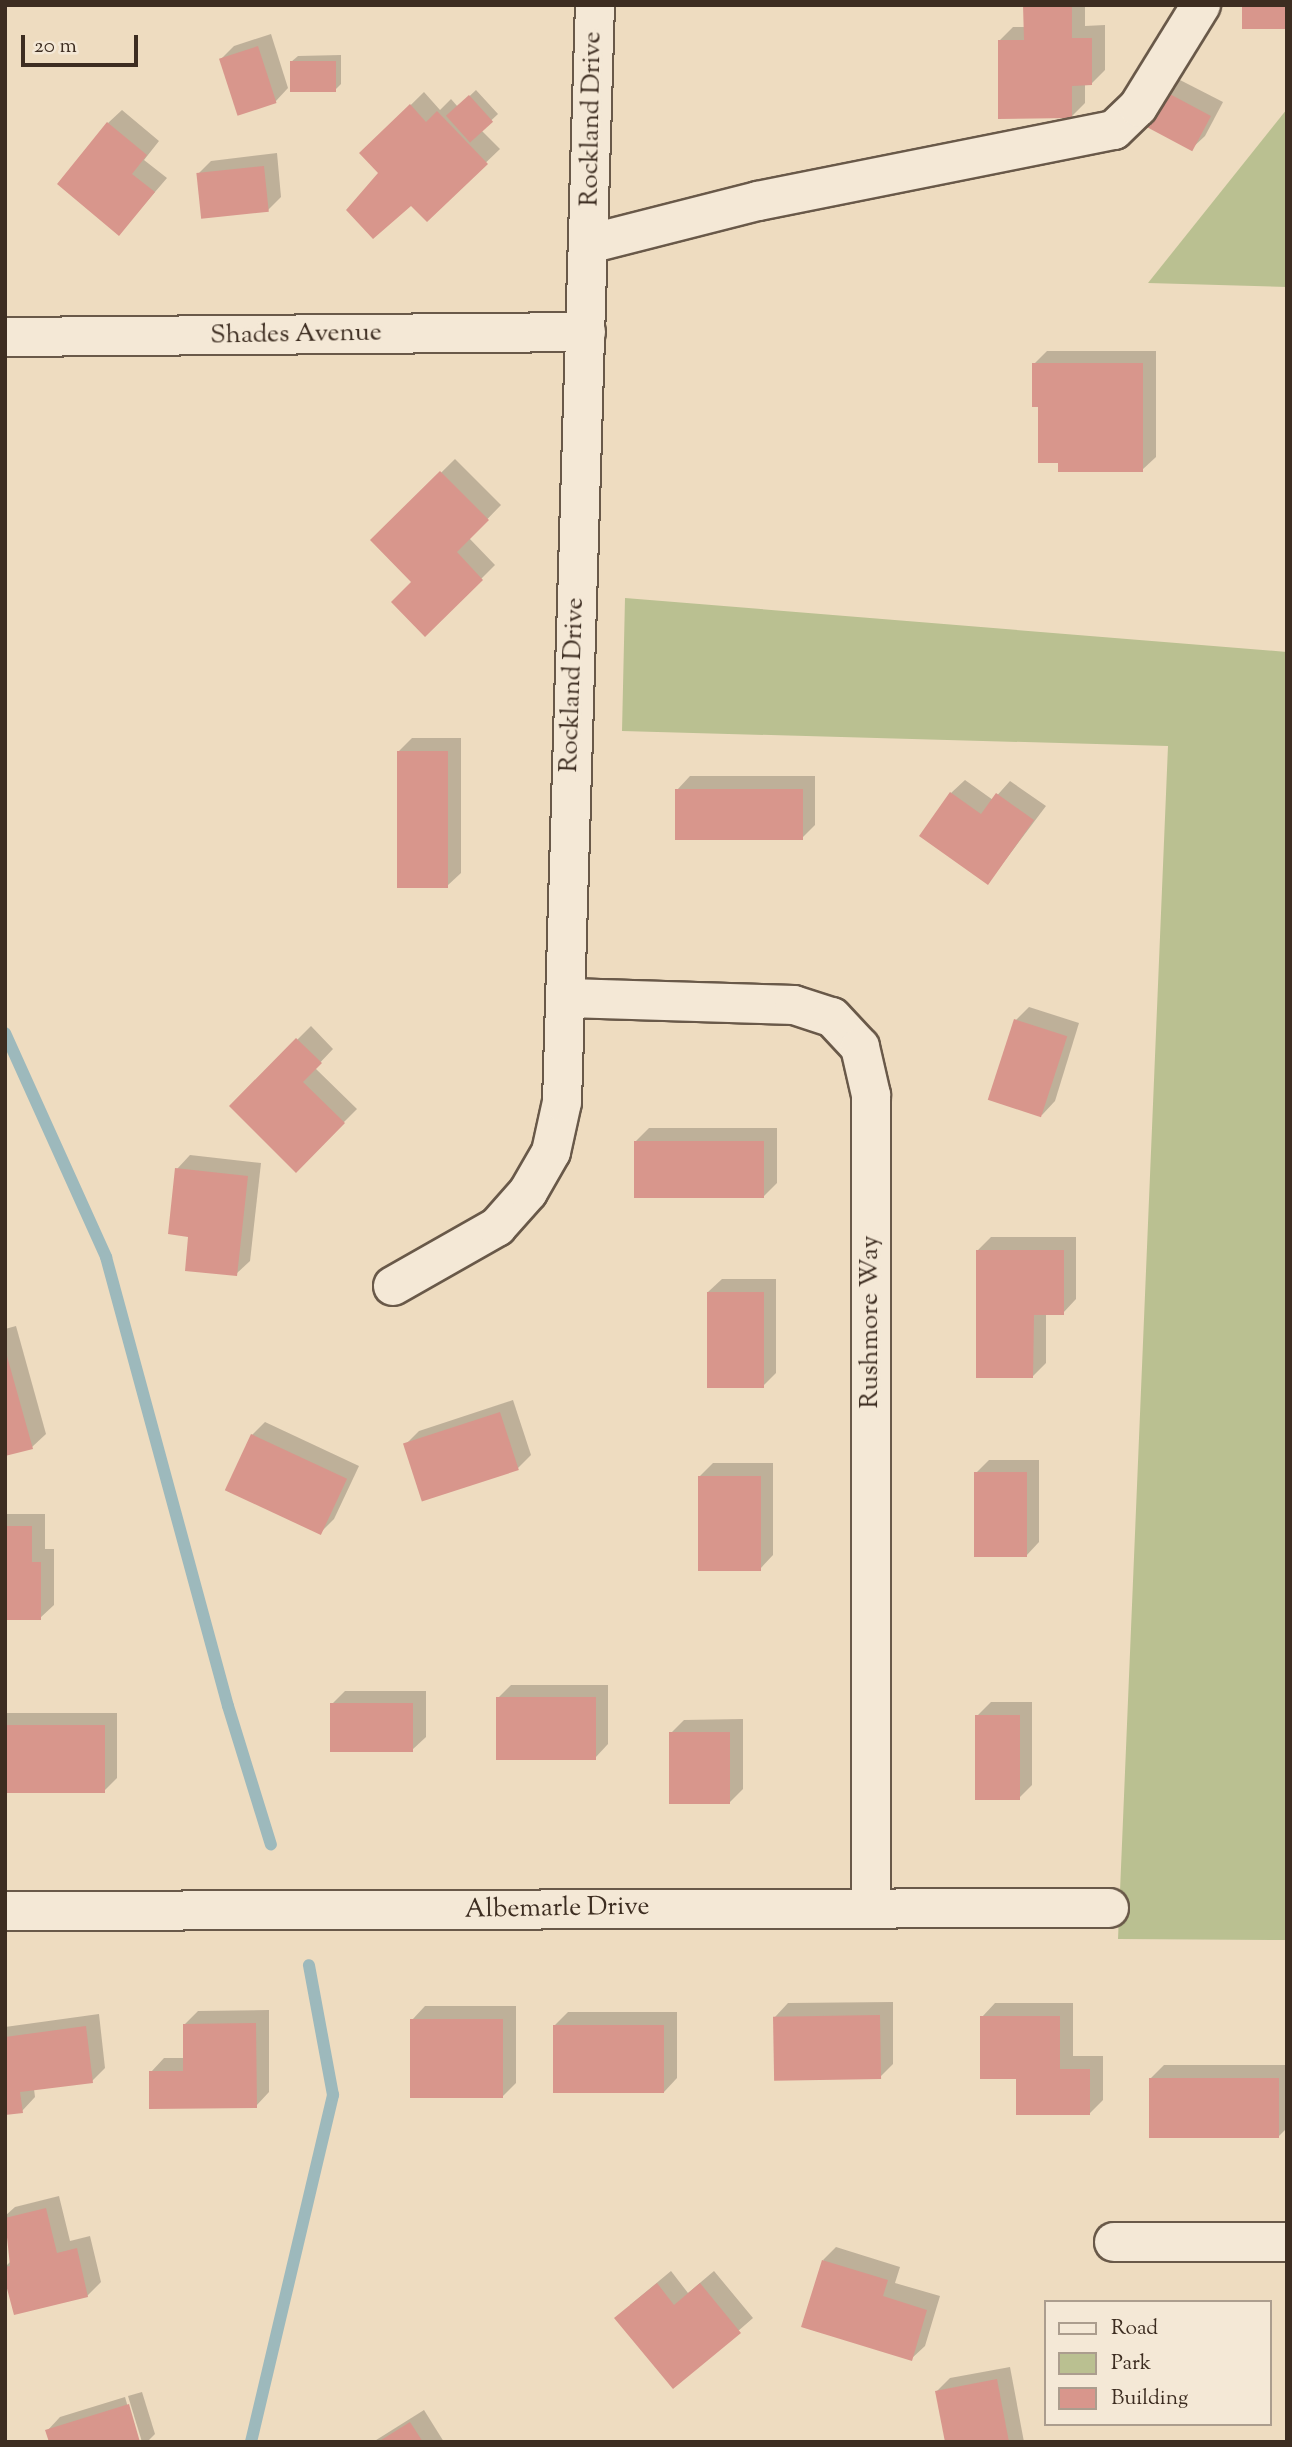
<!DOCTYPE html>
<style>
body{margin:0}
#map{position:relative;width:1292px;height:2447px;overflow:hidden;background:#eedcc0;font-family:"Sorts Mill Goudy",serif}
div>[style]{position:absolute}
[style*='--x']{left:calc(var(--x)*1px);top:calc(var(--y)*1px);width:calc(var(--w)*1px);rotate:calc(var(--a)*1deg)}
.green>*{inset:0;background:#bac091}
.shadow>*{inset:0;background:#0003}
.stream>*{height:12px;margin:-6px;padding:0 6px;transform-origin:6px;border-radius:6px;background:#9db9bc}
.building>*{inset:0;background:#d8968c;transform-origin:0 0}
.roads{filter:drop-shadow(2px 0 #695949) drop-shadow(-2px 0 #695949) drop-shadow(0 2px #695949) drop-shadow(0 -2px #695949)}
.minor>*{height:38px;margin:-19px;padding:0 19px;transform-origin:19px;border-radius:19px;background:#f4e8d6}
span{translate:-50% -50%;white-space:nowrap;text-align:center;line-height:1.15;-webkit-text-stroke:6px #f4e8d6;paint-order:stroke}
.street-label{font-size:26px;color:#3d2d21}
.frame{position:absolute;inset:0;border:7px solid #3d2d21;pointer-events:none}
.legend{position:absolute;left:1044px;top:2300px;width:228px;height:126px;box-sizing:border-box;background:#f4e8d6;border:2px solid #ab9d8e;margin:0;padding:9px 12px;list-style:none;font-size:21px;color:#3d2d21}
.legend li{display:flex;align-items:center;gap:14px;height:35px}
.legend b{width:35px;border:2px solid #ab9d8e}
.scale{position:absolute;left:21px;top:35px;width:117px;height:32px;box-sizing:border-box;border:4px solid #3d2d21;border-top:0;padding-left:9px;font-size:21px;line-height:24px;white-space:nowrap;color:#3d2d21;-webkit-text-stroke:5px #f4e8d6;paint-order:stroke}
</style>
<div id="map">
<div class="green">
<i style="clip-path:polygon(1287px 109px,1287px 287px,1148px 283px)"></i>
<i style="clip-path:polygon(625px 598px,1287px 652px,1287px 1940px,1118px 1939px,1168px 746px,622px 731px)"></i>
</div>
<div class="shadow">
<i style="clip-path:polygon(1025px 5px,1085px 5px,1085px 26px,1105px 25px,1105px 70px,1092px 83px,1085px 84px,1085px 103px,1071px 117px,999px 41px,1013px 27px,1025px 27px)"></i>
<i style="clip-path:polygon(271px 34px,288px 88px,275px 102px,221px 59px,234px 46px)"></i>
<i style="clip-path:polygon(341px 55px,341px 84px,335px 90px,291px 62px,298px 56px)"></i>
<i style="clip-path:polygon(1180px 80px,1223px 102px,1205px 136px,1191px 149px,1167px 93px)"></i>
<i style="clip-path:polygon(476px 90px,498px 114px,481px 130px,500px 149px,427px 219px,362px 153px,424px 92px,440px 110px,451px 99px,458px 107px)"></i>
<i style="clip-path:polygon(122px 110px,159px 141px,144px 160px,167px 178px,119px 234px,108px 123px)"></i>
<i style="clip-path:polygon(277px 153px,281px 197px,268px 210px,198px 174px,211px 161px)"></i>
<i style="clip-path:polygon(1047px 351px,1156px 351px,1156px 457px,1142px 470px,1060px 461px,1040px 405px,1034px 364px)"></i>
<i style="clip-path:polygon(455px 459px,501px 505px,469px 538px,495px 565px,425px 635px,414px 582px,373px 540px)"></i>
<i style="clip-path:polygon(412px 738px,461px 738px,461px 873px,447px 886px,399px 751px)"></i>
<i style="clip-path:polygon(690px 776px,815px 776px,815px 825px,802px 838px,677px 790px)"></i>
<i style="clip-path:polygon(965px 780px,993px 800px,1010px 781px,1046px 806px,988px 883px,951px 793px)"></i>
<i style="clip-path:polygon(1029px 1007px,1079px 1023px,1055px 1101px,1042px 1115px,1016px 1020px)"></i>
<i style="clip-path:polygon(311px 1026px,333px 1049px,315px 1068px,357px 1109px,296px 1170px,231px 1106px)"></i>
<i style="clip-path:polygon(649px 1128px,777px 1128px,777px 1183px,764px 1196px,636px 1141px)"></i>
<i style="clip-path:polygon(190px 1155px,261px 1163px,250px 1261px,236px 1274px,190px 1235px,177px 1169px)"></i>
<i style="clip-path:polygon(991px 1237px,1076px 1237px,1076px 1299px,1063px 1313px,1046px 1313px,1046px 1363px,1033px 1376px,978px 1250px)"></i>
<i style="clip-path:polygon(722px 1279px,776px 1279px,776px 1373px,763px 1386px,708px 1292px)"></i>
<i style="clip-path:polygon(16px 1326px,46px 1434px,32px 1447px,5px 1454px,5px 1329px)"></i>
<i style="clip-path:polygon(513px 1400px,531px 1455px,518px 1468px,405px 1445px,419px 1431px)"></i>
<i style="clip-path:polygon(265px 1422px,359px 1466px,334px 1519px,321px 1532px,252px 1435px)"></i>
<i style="clip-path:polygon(989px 1460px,1039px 1460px,1039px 1542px,1026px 1556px,976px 1473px)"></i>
<i style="clip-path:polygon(713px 1463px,773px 1463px,773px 1555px,760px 1569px,700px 1476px)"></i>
<i style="clip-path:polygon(5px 1514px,45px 1514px,45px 1549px,54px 1549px,54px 1605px,40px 1618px,5px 1618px)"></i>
<i style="clip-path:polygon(511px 1685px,608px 1685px,608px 1744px,595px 1758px,498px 1698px)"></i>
<i style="clip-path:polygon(345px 1691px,426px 1691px,426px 1737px,412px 1750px,332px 1704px)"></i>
<i style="clip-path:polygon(991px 1702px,1032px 1702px,1032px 1785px,1019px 1798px,977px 1716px)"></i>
<i style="clip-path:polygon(5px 1713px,117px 1713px,117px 1778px,104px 1791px,5px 1791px)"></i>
<i style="clip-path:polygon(743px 1719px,743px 1789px,730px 1802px,671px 1733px,684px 1720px)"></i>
<i style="clip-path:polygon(893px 2002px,893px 2064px,880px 2077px,775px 2017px,788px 2003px)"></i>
<i style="clip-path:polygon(995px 2003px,1073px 2003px,1073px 2056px,1103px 2056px,1103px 2100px,1090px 2113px,1018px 2077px,982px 2017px)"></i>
<i style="clip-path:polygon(425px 2006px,516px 2006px,516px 2083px,503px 2096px,412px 2020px)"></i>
<i style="clip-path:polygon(269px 2010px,269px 2092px,256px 2106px,151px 2072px,164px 2058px,185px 2058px,185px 2024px,198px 2011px)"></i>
<i style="clip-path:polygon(568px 2012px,677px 2012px,677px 2078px,664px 2092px,554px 2026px)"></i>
<i style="clip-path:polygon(99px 2014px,105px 2068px,92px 2081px,34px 2089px,35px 2097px,22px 2111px,5px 2113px,5px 2027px)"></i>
<i style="clip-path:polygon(1164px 2065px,1287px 2065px,1287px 2128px,1279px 2136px,1151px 2078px)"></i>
<i style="clip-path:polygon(59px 2196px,70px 2241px,90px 2236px,101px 2282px,87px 2296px,5px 2267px,11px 2261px,5px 2216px,15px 2207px)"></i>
<i style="clip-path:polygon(836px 2247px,900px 2267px,895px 2283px,940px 2296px,925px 2346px,911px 2359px,823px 2260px)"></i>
<i style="clip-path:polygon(671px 2271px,688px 2293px,714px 2271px,753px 2318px,674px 2387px,630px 2305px)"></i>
<i style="clip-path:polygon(1010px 2367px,1024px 2442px,947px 2442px,937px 2391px,950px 2378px)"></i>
<i style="clip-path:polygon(142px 2392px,155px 2434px,147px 2442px,142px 2442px,128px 2396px)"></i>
<i style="clip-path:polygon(125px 2397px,138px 2442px,47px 2431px,60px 2417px)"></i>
<i style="clip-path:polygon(424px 2410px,444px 2442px,373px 2442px)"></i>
</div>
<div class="stream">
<i style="--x:5;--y:1033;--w:246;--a:65.7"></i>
<i style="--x:106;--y:1257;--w:465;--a:74.8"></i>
<i style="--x:228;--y:1706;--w:145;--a:72.8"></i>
<i style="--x:251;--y:2442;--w:357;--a:-76.7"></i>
<i style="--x:333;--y:2095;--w:132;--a:-100.5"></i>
</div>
<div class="building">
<i style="clip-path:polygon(1023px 5px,1072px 5px,1072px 38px,1092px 38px,1092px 85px,1072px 86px,1072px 118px,998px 119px,998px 40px,1024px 40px)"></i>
<i style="left:1242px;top:5px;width:45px;height:24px"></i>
<i style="left:258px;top:46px;width:60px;height:41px;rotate:72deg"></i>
<i style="left:336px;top:61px;width:31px;height:46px;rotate:90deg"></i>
<i style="left:1166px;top:92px;width:51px;height:40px;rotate:28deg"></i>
<i style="left:469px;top:95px;width:36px;height:31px;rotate:48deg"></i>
<i style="clip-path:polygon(410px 104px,426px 122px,437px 111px,488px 164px,427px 222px,411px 206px,373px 239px,346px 210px,378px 173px,359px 153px)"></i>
<i style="clip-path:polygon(107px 122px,147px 155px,132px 174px,155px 192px,119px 236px,57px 184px)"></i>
<i style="left:264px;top:166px;width:46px;height:68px;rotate:84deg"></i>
<i style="clip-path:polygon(1032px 363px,1143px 363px,1143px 472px,1058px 472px,1058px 463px,1038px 463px,1038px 407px,1032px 407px)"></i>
<i style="clip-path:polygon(440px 471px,489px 520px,457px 552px,483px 580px,425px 637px,391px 602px,411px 582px,370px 540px)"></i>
<i style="left:397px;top:751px;width:51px;height:137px"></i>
<i style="left:675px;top:789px;width:128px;height:51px"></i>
<i style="clip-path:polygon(950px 792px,981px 814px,996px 793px,1034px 820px,988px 885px,919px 836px)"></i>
<i style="left:1014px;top:1019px;width:56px;height:85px;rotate:18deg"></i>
<i style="clip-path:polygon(296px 1038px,322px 1063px,303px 1082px,345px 1123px,296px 1173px,229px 1106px)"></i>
<i style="left:634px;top:1141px;width:130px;height:57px"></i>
<i style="clip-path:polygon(175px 1168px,248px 1176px,237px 1276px,185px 1271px,188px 1237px,168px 1234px)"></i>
<i style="clip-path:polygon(976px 1250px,1064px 1250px,1064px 1315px,1034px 1315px,1033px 1378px,976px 1378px)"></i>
<i style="left:707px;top:1292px;width:57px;height:96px"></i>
<i style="clip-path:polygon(5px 1349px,33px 1449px,5px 1456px)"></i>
<i style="left:500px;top:1412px;width:61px;height:102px;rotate:72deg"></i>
<i style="left:251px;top:1434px;width:106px;height:62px;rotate:25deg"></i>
<i style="left:974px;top:1472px;width:53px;height:85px"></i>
<i style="left:698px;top:1476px;width:63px;height:95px"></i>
<i style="clip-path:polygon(5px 1526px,32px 1526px,32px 1562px,41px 1562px,41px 1620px,5px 1620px)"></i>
<i style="left:496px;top:1697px;width:100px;height:63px"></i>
<i style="left:330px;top:1703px;width:83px;height:49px"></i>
<i style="left:975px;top:1715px;width:45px;height:85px"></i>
<i style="left:5px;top:1725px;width:100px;height:68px"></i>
<i style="left:669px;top:1732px;width:61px;height:72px"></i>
<i style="left:880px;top:2015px;width:64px;height:107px;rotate:89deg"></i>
<i style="clip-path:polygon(980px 2016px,1060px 2016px,1060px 2069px,1090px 2069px,1090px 2115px,1016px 2115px,1016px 2079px,980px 2079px)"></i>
<i style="left:410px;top:2019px;width:93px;height:79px"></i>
<i style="clip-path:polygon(256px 2023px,257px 2108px,149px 2109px,149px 2071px,183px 2071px,183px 2024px)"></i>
<i style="left:553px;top:2025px;width:111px;height:68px"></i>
<i style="clip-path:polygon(86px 2026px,93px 2083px,20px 2092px,23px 2113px,5px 2115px,5px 2037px)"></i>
<i style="left:1149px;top:2078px;width:130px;height:60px"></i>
<i style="clip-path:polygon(46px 2208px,57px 2253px,77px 2248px,88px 2297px,14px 2315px,5px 2281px,5px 2267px,10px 2266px,5px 2218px)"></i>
<i style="clip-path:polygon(822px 2260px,888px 2280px,883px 2296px,927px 2310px,912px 2361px,801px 2327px)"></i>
<i style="clip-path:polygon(657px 2283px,674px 2305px,700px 2283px,741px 2333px,673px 2389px,614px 2318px)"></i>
<i style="clip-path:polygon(997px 2379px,1009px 2442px,945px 2442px,935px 2391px)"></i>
<i style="clip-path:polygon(129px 2404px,140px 2442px,49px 2442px,45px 2430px)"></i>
<i style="clip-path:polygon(410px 2422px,423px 2442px,378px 2442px)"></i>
</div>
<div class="roads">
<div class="minor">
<i style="--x:589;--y:244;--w:174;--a:-14.3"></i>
<i style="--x:758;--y:201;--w:363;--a:-11.3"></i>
<i style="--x:1114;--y:130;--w:33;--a:-44"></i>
<i style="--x:1138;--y:107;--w:120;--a:-58.3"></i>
<i style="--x:5;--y:337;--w:581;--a:-0.49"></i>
<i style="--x:568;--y:998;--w:226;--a:1.8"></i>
<i style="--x:794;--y:1005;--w:40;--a:18"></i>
<i style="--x:832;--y:1017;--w:41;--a:47"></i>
<i style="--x:860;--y:1047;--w:49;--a:77.1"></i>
<i style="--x:871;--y:1095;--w:811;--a:90"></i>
<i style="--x:393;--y:1286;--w:120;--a:-29.6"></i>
<i style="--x:497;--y:1227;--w:47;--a:-48.5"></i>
<i style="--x:528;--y:1192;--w:46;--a:-60.1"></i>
<i style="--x:551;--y:1152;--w:51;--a:-77.6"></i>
<i style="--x:562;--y:1102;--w:1097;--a:-88.28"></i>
<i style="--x:5;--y:1911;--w:1104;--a:-0.16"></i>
<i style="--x:1114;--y:2242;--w:173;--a:0"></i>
</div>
</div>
<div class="street-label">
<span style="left:592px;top:119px;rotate:-89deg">Rockland Drive</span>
<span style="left:296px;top:335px;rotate:-1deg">Shades Avenue</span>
<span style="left:573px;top:685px;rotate:-88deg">Rockland Drive</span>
<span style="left:871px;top:1322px;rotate:-90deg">Rushmore Way</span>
<span style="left:557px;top:1909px;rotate:-1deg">Albemarle Drive</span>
</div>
<div class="frame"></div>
<ul class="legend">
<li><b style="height:9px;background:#f4e8d6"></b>Road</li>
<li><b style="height:19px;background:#bac091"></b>Park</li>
<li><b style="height:19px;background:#d8968c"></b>Building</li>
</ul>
<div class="scale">20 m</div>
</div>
